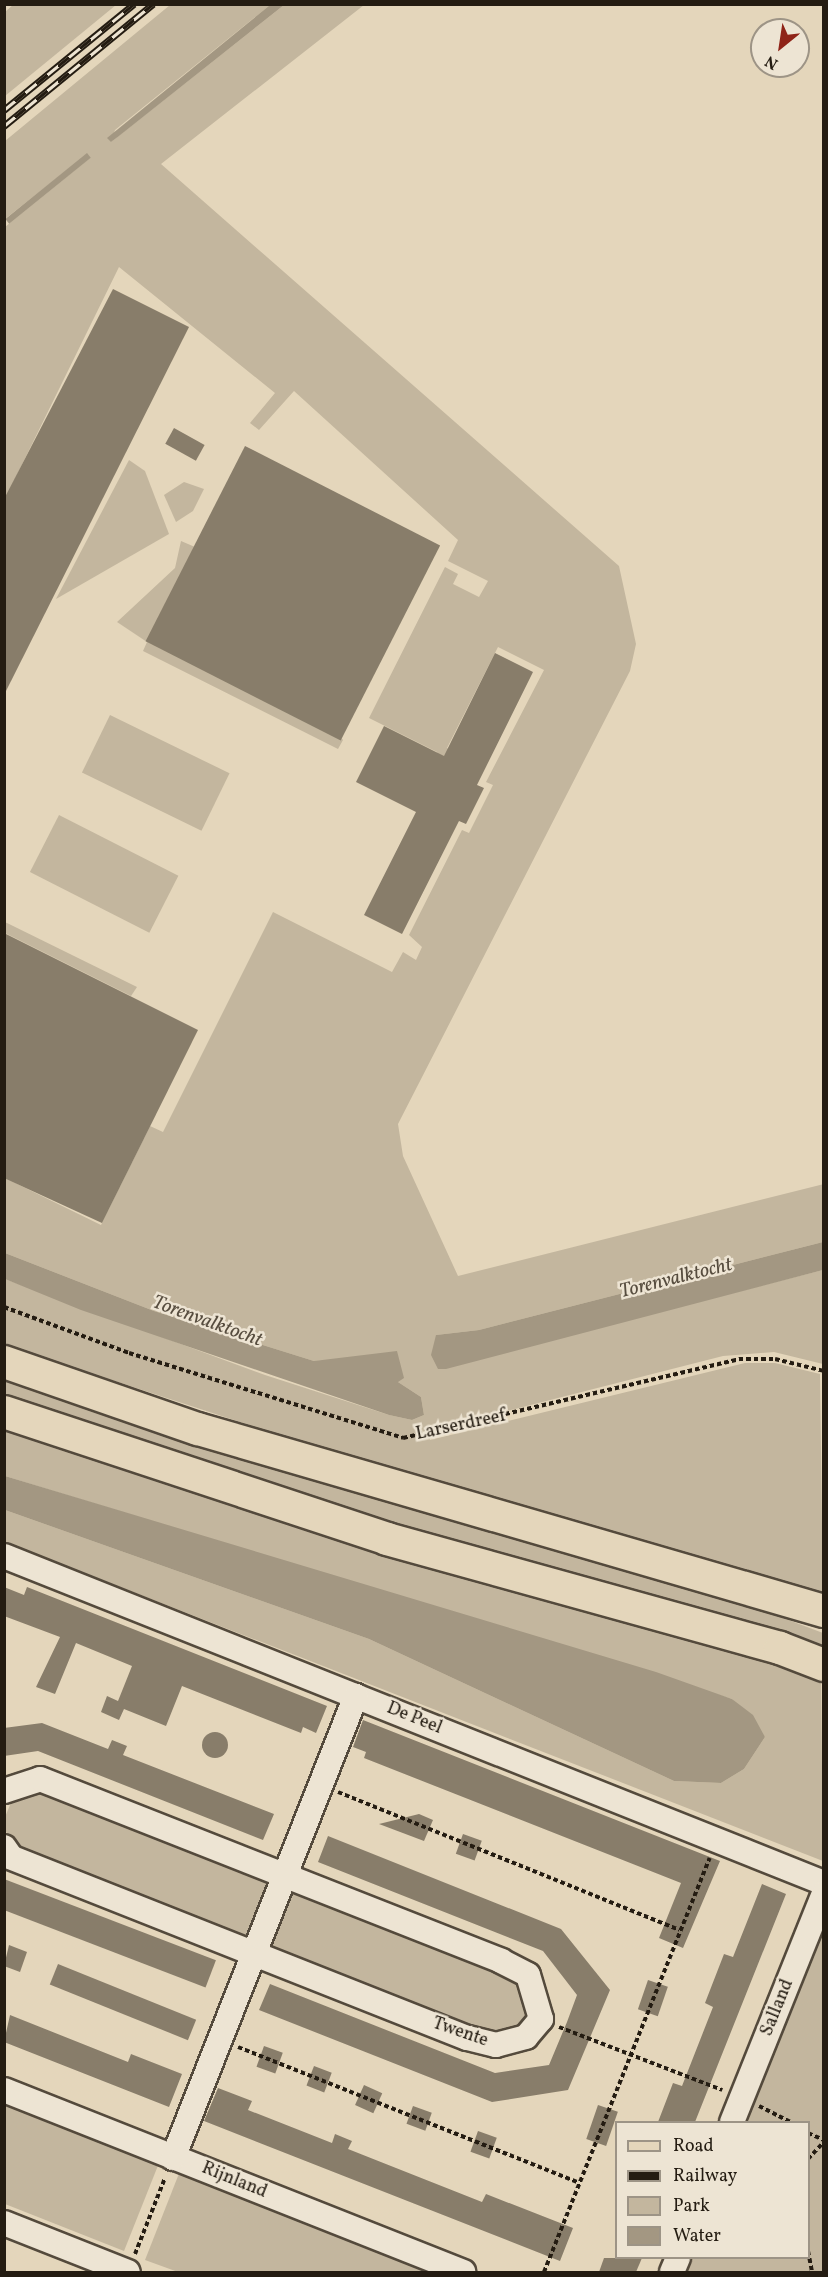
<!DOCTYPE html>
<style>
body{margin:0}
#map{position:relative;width:828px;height:2277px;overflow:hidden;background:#e4d6bb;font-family:Vollkorn,serif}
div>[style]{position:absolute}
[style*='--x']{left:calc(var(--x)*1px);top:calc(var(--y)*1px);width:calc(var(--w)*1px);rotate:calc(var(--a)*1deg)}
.green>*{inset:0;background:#c3b69e;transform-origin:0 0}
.water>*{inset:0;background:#a39782;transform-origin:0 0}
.building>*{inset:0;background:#887d6a;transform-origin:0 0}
.round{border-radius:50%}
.path>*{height:4px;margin-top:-2px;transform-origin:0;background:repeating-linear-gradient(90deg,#241c12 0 4.5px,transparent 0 7.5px)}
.roads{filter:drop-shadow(2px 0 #544a3c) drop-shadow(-2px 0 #544a3c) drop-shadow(0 2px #544a3c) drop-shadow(0 -2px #544a3c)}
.minor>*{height:24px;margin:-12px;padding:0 12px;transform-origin:12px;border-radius:12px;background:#ede4d3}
.major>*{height:32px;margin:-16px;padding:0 16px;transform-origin:16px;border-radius:16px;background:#e4d6bb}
.rail>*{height:7px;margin-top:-3.5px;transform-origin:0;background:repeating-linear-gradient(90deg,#ede4d3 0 14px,#241c12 0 28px);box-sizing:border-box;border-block:2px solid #241c12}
span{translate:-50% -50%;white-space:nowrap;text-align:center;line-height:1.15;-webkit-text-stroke:5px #ede4d3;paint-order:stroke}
.street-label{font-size:18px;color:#241c12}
.water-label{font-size:20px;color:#574d3f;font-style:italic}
.frame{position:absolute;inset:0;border:6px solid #241c12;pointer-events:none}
.legend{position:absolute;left:615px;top:2121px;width:195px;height:138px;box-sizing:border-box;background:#ede4d3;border:2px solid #9d9486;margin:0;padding:8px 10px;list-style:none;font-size:18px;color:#241c12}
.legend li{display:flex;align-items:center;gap:12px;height:30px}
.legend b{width:30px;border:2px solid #9d9486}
.north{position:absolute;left:750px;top:18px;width:60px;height:60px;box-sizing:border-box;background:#ede4d3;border:2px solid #9d9486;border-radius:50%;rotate:210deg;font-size:16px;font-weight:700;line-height:24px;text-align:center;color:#241c12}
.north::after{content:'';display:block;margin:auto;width:21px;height:27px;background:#8f2418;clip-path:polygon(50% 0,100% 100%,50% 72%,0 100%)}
</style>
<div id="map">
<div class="green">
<i style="clip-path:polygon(14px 4px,116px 4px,116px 5px,5px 96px,5px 12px)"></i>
<i style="clip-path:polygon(170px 5px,270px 5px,115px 130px,111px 142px,284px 5px,364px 5px,161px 164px,619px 566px,636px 644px,630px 671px,398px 1124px,403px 1156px,458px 1276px,824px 1184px,823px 1242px,479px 1330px,436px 1335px,495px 1354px,823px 1270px,823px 1364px,774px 1352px,723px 1356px,428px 1431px,430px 1440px,745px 1363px,775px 1363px,820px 1374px,823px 1600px,414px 1479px,5px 1345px,5px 1279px,265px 1375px,389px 1415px,412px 1420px,424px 1415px,421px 1397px,398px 1382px,399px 1358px,314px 1361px,154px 1311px,5px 1253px,5px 1178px,101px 1225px,150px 1126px,163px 1132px,273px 912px,392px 972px,403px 952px,416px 960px,422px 947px,409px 935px,462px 830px,469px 833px,493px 785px,486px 782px,544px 670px,498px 647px,447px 748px,452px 751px,444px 767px,437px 752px,369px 718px,445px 567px,458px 574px,453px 584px,479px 597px,488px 581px,448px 561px,458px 540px,294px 391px,259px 430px,250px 423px,275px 393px,119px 267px,5px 499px,5px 227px,90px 158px,87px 154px,5px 219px,5px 141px)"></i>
<i style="clip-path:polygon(129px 460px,145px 471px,169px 534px,56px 599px)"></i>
<i style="clip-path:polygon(184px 482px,204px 489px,193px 511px,176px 522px,164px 495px)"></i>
<i style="clip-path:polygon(181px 541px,195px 547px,343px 740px,338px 749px,143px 651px,147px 642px,117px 622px,175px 568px)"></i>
<i style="left:110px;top:715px;width:133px;height:64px;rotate:26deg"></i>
<i style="left:59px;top:815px;width:134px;height:64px;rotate:27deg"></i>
<i style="clip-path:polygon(4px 922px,7px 923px,137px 987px,131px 996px,5px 933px)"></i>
<i style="clip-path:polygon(4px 1377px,315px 1481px,757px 1608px,823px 1633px,823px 1646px,728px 1623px,268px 1487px,5px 1398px)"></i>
<i style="clip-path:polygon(4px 1429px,117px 1468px,821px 1671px,823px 1861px,5px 1542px,5px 1510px,369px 1639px,674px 1781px,721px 1783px,744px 1769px,765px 1737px,732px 1699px,5px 1476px)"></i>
<i style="clip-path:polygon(31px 1787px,272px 1878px,248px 1938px,20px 1848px,6px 1832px,5px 1817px,13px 1798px)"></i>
<i style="clip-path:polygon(294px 1886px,517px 1975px,534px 1996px,524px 2028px,492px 2034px,269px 1947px)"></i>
<i style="clip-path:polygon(823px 1915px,823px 2272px,687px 2272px,693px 2258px,808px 2258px,808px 2122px,748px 2122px,764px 2064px)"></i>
<i style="clip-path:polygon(4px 2102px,159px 2163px,124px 2251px,5px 2204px)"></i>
<i style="clip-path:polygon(180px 2171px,434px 2272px,178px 2272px,145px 2260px)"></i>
</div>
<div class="water">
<i style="clip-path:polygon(270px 5px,284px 5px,119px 136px,111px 142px,107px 138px)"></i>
<i style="left:87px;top:153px;width:6px;height:105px;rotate:51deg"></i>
<i style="clip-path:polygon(823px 1242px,823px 1270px,446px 1369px,438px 1369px,431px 1355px,436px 1335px,479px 1330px)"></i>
<i style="clip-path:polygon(5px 1253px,154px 1311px,314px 1361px,397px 1351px,404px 1378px,398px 1382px,421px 1397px,424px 1415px,412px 1420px,389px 1415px,81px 1310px,5px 1279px)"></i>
<i style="clip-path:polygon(5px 1476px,656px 1672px,732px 1699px,753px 1715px,765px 1737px,744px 1769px,721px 1783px,674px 1781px,369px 1639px,5px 1510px)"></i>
</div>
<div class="building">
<i style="clip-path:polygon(113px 289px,189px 327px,4px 695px,4px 499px)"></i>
<i style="left:174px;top:428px;width:35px;height:18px;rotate:29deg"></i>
<i style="left:245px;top:446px;width:219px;height:219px;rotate:27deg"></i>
<i style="clip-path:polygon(495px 653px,533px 672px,477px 785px,484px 788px,466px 824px,459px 821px,402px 934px,364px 915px,416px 812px,356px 782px,384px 726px,444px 756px)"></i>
<i style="clip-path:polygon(4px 933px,198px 1030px,102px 1223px,4px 1178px)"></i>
<i style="clip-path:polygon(4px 1587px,24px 1595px,27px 1587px,327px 1706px,316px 1733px,303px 1727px,301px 1733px,182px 1686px,166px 1726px,124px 1709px,119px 1720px,101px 1712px,107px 1696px,118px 1701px,132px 1666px,76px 1643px,55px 1694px,36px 1687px,60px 1637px,4px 1616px)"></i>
<i style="clip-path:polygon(363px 1720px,720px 1861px,683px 1948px,659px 1938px,681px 1883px,364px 1758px,366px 1752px,353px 1747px)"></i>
<i style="clip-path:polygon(42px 1723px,108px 1749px,112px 1740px,127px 1746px,123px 1755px,274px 1814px,263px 1840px,38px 1751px,4px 1756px,4px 1728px)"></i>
<i class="round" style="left:202px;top:1732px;width:26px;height:26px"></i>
<i style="clip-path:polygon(419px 1814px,433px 1820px,424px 1841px,379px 1824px)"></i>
<i style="left:463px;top:1834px;width:20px;height:21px;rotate:20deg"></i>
<i style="clip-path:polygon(328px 1836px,561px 1929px,610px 1990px,568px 2090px,492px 2102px,259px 2010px,270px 1984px,495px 2073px,549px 2065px,567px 2022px,577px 1995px,543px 1951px,318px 1862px)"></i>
<i style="left:4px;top:1879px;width:227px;height:29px;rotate:21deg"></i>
<i style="clip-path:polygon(762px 1884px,786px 1894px,695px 2122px,658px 2122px,673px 2083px,682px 2086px,713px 2007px,705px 2003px,724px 1954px,733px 1957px)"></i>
<i style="clip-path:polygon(9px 1945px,27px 1952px,20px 1972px,4px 1966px)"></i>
<i style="left:58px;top:1964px;width:149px;height:22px;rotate:22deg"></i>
<i style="left:648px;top:1980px;width:21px;height:31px;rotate:19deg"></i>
<i style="clip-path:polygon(10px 2015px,128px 2062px,131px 2054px,182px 2074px,169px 2107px,4px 2042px)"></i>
<i style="left:264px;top:2046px;width:20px;height:22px;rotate:20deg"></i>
<i style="left:314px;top:2066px;width:19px;height:21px;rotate:21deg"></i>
<i style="left:364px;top:2085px;width:20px;height:22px;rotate:24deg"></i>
<i style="clip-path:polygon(218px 2088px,252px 2101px,248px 2110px,332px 2143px,335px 2134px,352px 2141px,348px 2149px,396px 2168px,482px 2202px,486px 2194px,573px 2228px,560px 2261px,204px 2121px)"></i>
<i style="left:598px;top:2105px;width:21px;height:36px;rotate:19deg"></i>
<i style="left:413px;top:2106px;width:20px;height:19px;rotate:20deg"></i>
<i style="left:478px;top:2131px;width:20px;height:22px;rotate:20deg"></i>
<i style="clip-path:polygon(604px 2258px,642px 2258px,636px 2272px,599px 2272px)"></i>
</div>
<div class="path">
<i style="--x:4;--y:1307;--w:133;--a:20.2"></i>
<i style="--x:129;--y:1353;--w:287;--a:17.2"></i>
<i style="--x:403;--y:1438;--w:345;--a:-13.2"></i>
<i style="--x:739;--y:1359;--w:36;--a:0"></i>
<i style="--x:775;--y:1359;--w:50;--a:13.8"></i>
<i style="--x:338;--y:1792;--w:368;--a:22"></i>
<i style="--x:559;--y:2027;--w:175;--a:21.1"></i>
<i style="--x:238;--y:2047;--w:366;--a:21.7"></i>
<i style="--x:759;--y:2106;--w:35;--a:27"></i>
<i style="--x:808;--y:2133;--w:17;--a:24"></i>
<i style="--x:808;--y:2159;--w:23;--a:-47"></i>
<i style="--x:808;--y:2251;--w:21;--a:79"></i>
<i style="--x:135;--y:2254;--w:82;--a:-68.5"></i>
<i style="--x:544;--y:2272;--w:446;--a:-68.2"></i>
</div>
<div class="roads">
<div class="minor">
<i style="--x:4;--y:1556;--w:883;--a:21.74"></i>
<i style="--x:4;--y:1791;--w:38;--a:-18"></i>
<i style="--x:40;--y:1779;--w:496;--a:21.5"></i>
<i style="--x:501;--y:1961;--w:30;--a:27"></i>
<i style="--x:528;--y:1975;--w:46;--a:73.5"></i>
<i style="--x:541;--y:2019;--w:23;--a:130"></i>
<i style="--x:526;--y:2037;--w:31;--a:165"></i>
<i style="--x:496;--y:2045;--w:30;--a:-166"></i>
<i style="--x:467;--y:2038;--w:491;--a:-158.4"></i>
<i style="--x:11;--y:1857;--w:12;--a:-125"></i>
<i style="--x:4;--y:2090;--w:494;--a:21.6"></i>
<i style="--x:732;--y:2122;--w:247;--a:-68.1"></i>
<i style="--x:173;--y:2158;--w:497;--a:-68.4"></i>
<i style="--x:4;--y:2223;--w:133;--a:21.6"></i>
<i style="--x:672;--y:2272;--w:15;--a:-67"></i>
</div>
<div class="major">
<i style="--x:4;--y:1362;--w:205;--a:19.1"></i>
<i style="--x:198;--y:1429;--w:652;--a:16.21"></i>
<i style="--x:4;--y:1412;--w:404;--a:18.3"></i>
<i style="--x:387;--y:1539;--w:408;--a:15.5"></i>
<i style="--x:780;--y:1648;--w:47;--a:21.1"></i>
</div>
</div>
<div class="rail">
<i style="--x:4;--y:110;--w:168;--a:-39.2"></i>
<i style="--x:4;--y:126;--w:193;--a:-39.3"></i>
</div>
<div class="street-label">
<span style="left:461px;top:1426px;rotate:-12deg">Larserdreef</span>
<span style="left:414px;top:1719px;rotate:22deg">De Peel</span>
<span style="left:778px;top:2008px;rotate:-68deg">Salland</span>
<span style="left:460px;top:2033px;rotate:19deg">Twente</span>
<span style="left:234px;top:2181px;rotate:22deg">Rijnland</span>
</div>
<div class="water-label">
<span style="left:676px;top:1279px;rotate:-14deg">Torenvalktocht</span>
<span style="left:207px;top:1322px;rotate:20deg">Torenvalktocht</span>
</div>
<div class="frame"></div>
<ul class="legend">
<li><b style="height:8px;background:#e4d6bb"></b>Road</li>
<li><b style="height:8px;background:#241c12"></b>Railway</li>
<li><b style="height:16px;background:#c3b69e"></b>Park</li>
<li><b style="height:16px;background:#a39782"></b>Water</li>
</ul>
<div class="north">N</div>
</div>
